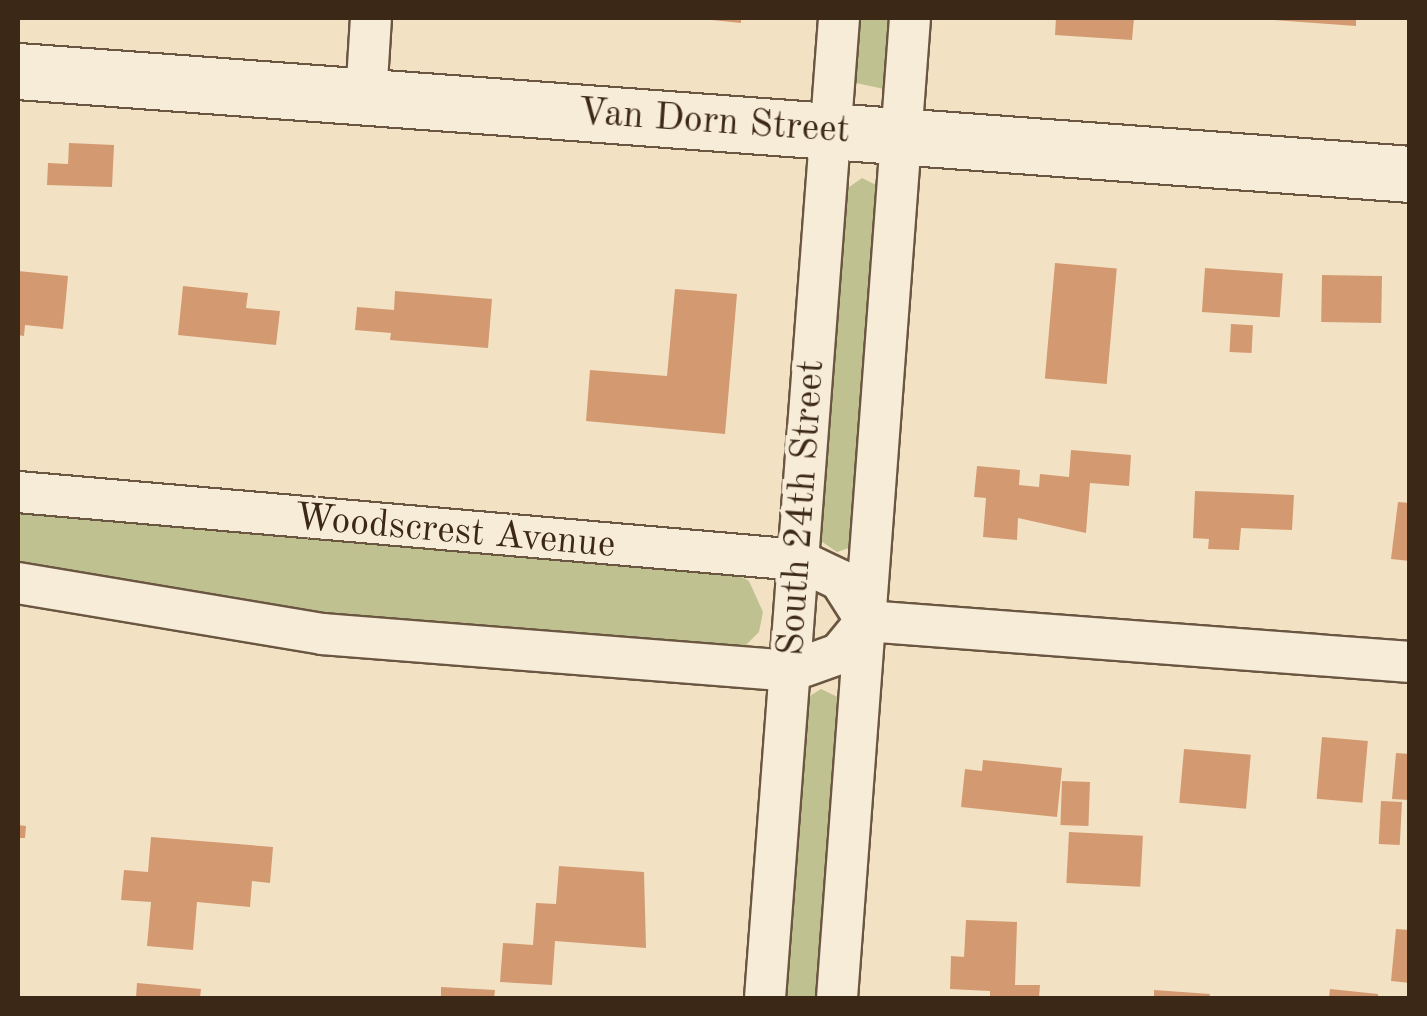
<!DOCTYPE html>
<style>
body{margin:0}
#map{position:relative;width:1427px;height:1016px;overflow:hidden;background:#f2e2c3;font-family:"Old Standard TT",serif}
div>[style]{position:absolute}
[style*='--x']{left:calc(var(--x)*1px);top:calc(var(--y)*1px);width:calc(var(--w)*1px);rotate:calc(var(--a)*1deg)}
.green>*{inset:0;background:#bfc290}
.building>*{inset:0;background:#d39971;transform-origin:0 0}
.roads{filter:drop-shadow(2px 0 #6a5641) drop-shadow(-2px 0 #6a5641) drop-shadow(0 2px #6a5641) drop-shadow(0 -2px #6a5641)}
.minor>*{height:40px;margin:-20px;padding:0 20px;transform-origin:20px;border-radius:20px;background:#f7ecd8}
.secondary>*{height:55px;margin:-27.5px;padding:0 27.5px;transform-origin:27.5px;border-radius:27.5px;background:#f7ecd8}
span{translate:-50% -50%;white-space:nowrap;text-align:center;line-height:1.15;-webkit-text-stroke:9px #f7ecd8;paint-order:stroke}
.street-label{font-size:38px;color:#3c2816}
.frame{position:absolute;inset:0;border:20px solid #3c2816;pointer-events:none}
</style>
<div id="map">
<div class="green">
<i style="clip-path:polygon(857px 18px,899px 18px,884px 89px,856px 83px)"></i>
<i style="clip-path:polygon(862px 178px,882px 188px,855px 546px,837px 552px,815px 537px,845px 190px)"></i>
<i style="clip-path:polygon(18px 505px,735px 573px,749px 581px,763px 612px,759px 632px,739px 652px,358px 630px,18px 568px)"></i>
<i style="clip-path:polygon(821px 689px,844px 700px,824px 998px,781px 998px,805px 699px)"></i>
</div>
<div class="building">
<i style="clip-path:polygon(712px 18px,741px 18px,741px 23px,712px 20px)"></i>
<i style="clip-path:polygon(1056px 18px,1134px 18px,1132px 40px,1055px 35px)"></i>
<i style="clip-path:polygon(1247px 18px,1356px 18px,1356px 26px)"></i>
<i style="clip-path:polygon(69px 143px,114px 145px,112px 187px,47px 185px,48px 163px,68px 164px)"></i>
<i style="left:1055px;top:263px;width:62px;height:116px;rotate:5deg"></i>
<i style="left:1205px;top:268px;width:78px;height:44px;rotate:4deg"></i>
<i style="clip-path:polygon(18px 271px,68px 276px,63px 329px,25px 325px,24px 336px,18px 335px)"></i>
<i style="left:1322px;top:275px;width:60px;height:47px;rotate:1deg"></i>
<i style="clip-path:polygon(183px 286px,248px 293px,246px 308px,280px 311px,276px 345px,178px 335px)"></i>
<i style="clip-path:polygon(675px 289px,737px 294px,725px 434px,586px 421px,590px 370px,667px 376px)"></i>
<i style="clip-path:polygon(395px 291px,492px 299px,488px 348px,390px 340px,391px 333px,355px 330px,357px 307px,394px 310px)"></i>
<i style="left:1231px;top:324px;width:22px;height:28px;rotate:3deg"></i>
<i style="clip-path:polygon(1071px 450px,1131px 455px,1129px 486px,1090px 483px,1086px 533px,1018px 518px,1017px 540px,983px 537px,986px 498px,974px 497px,977px 466px,1020px 470px,1019px 485px,1039px 487px,1040px 474px,1069px 477px)"></i>
<i style="clip-path:polygon(1195px 491px,1294px 495px,1292px 530px,1241px 528px,1239px 550px,1208px 549px,1209px 539px,1193px 538px)"></i>
<i style="clip-path:polygon(1398px 502px,1410px 503px,1410px 561px,1391px 559px)"></i>
<i style="left:1322px;top:737px;width:46px;height:62px;rotate:5deg"></i>
<i style="left:1184px;top:749px;width:67px;height:54px;rotate:5deg"></i>
<i style="clip-path:polygon(1396px 753px,1410px 754px,1410px 800px,1392px 799px)"></i>
<i style="clip-path:polygon(983px 760px,1062px 768px,1057px 817px,961px 807px,965px 769px,982px 771px)"></i>
<i style="left:1062px;top:781px;width:28px;height:44px;rotate:2deg"></i>
<i style="left:1381px;top:801px;width:21px;height:43px;rotate:3deg"></i>
<i style="clip-path:polygon(18px 825px,26px 826px,25px 838px,18px 838px)"></i>
<i style="left:1069px;top:832px;width:74px;height:51px;rotate:3deg"></i>
<i style="clip-path:polygon(151px 837px,273px 847px,270px 883px,252px 881px,250px 907px,197px 902px,193px 950px,147px 946px,151px 902px,121px 900px,124px 870px,148px 872px)"></i>
<i style="clip-path:polygon(559px 866px,644px 872px,646px 948px,555px 941px,552px 985px,500px 982px,503px 943px,533px 945px,536px 903px,556px 904px)"></i>
<i style="clip-path:polygon(966px 920px,1017px 922px,1015px 985px,1040px 985px,1039px 998px,990px 998px,990px 991px,950px 989px,951px 956px,964px 957px)"></i>
<i style="clip-path:polygon(1396px 929px,1410px 930px,1410px 983px,1391px 981px)"></i>
<i style="clip-path:polygon(137px 983px,201px 989px,200px 998px,136px 998px)"></i>
<i style="clip-path:polygon(441px 987px,495px 990px,494px 998px,441px 998px)"></i>
<i style="clip-path:polygon(1330px 989px,1378px 994px,1378px 998px,1329px 998px)"></i>
<i style="clip-path:polygon(1154px 990px,1210px 994px,1209px 998px,1154px 998px)"></i>
</div>
<div class="roads">
<div class="minor">
<i style="--x:366;--y:97;--w:79;--a:-86.4"></i>
<i style="--x:18;--y:492;--w:783;--a:4.98"></i>
<i style="--x:798;--y:560;--w:47;--a:25.5"></i>
<i style="--x:840;--y:580;--w:49;--a:57.6"></i>
<i style="--x:18;--y:583;--w:308;--a:9.5"></i>
<i style="--x:322;--y:634;--w:470;--a:4.5"></i>
<i style="--x:791;--y:671;--w:51;--a:-19.5"></i>
<i style="--x:839;--y:654;--w:43;--a:-50.7"></i>
<i style="--x:866;--y:621;--w:546;--a:4.31"></i>
<i style="--x:765;--y:998;--w:983;--a:-85.68"></i>
<i style="--x:837;--y:998;--w:983;--a:-85.74"></i>
</div>
<div class="secondary">
<i style="--x:18;--y:71;--w:1396;--a:4.23"></i>
</div>
</div>
<div class="street-label">
<span style="left:714px;top:123px;rotate:4deg">Van Dorn Street</span>
<span style="left:803px;top:508px;rotate:-86deg">South 24th Street</span>
<span style="left:455px;top:533px;rotate:5deg">Woodscrest Avenue</span>
</div>
<div class="frame"></div>
</div>
